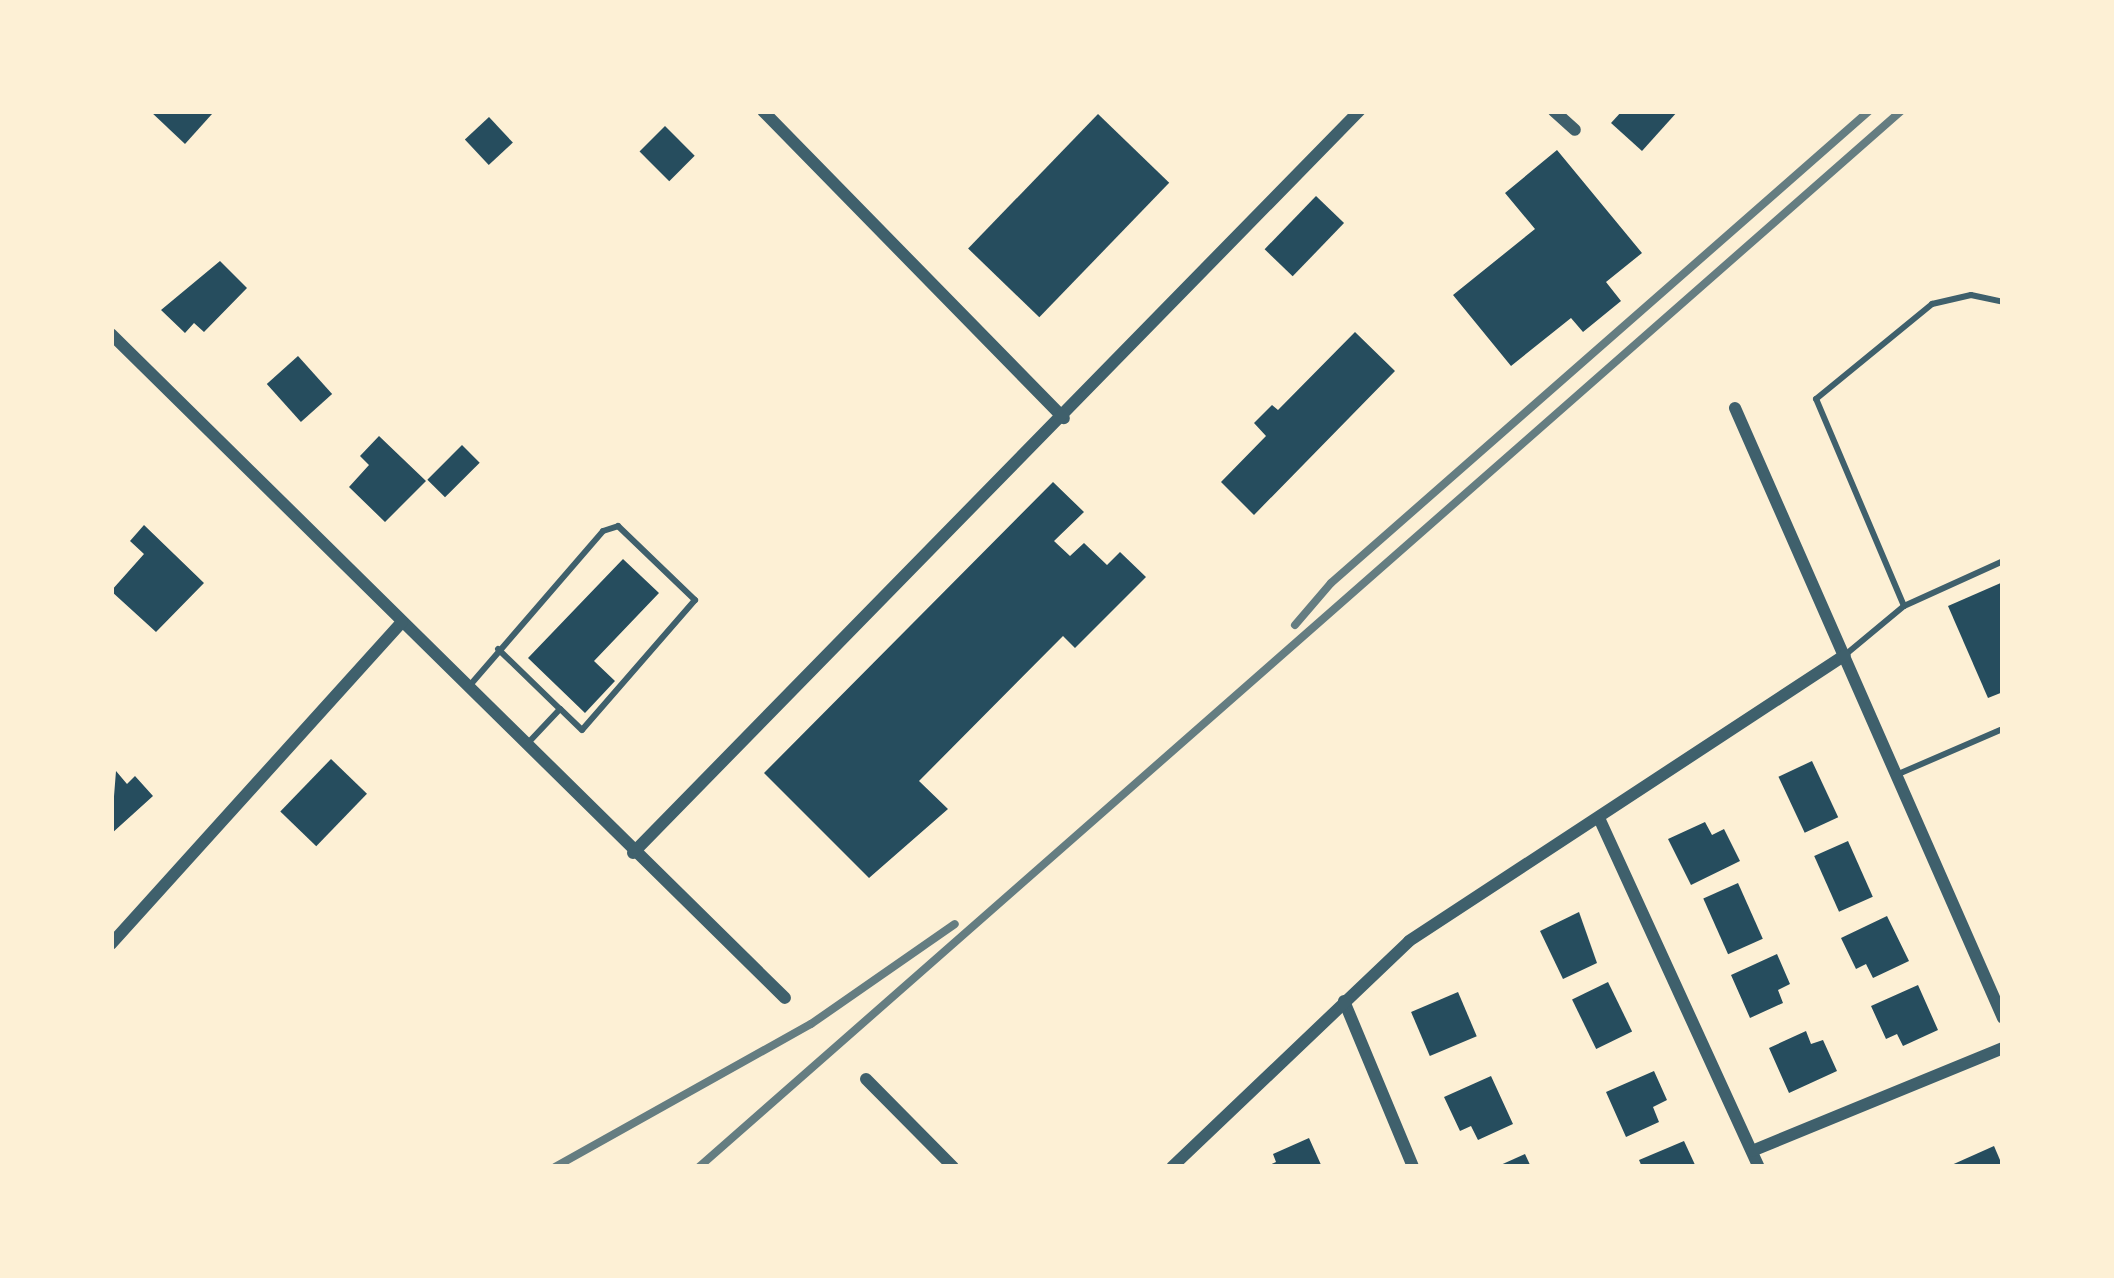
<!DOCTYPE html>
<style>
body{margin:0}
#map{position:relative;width:2114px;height:1278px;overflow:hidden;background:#fdf0d5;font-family:"PT Sans Narrow",sans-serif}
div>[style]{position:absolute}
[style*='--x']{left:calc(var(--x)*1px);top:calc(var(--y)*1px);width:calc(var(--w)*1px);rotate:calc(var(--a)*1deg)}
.building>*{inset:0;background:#264d5e;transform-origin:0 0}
.service>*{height:6px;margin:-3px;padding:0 3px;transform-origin:3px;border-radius:3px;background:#3f606c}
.minor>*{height:12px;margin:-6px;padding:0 6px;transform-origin:6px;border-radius:6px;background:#3f606c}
.rail>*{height:8px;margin:-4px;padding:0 4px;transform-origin:4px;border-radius:4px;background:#657d81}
span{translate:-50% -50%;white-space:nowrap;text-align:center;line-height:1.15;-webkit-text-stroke:12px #fdf0d5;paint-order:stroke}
.frame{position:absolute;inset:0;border:114px solid #fdf0d5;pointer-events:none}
</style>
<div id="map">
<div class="building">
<i style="clip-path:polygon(150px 111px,209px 111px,212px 114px,185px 144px)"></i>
<i style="clip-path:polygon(1622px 111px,1678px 111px,1642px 151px,1611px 123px)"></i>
<i style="left:1098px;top:114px;width:99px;height:187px;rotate:44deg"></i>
<i style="left:489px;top:117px;width:35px;height:33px;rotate:47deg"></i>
<i style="left:665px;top:126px;width:42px;height:36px;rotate:45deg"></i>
<i style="clip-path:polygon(1557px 150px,1642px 253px,1606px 282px,1621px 301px,1583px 332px,1571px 318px,1511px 366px,1453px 295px,1535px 229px,1505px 193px)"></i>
<i style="left:1316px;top:196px;width:39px;height:74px;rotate:44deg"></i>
<i style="clip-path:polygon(220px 261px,247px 288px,204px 332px,194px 323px,185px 333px,161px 310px)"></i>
<i style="clip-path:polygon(1355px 332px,1395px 371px,1254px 515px,1221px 482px,1266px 436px,1254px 423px,1272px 405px,1278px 410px)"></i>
<i style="left:298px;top:356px;width:51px;height:42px;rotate:48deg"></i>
<i style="clip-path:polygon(379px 436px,426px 481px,385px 522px,349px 487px,369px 465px,360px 456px)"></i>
<i style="left:462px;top:445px;width:25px;height:49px;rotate:45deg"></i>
<i style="clip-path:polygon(1053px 482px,1084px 512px,1054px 541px,1070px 556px,1084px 543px,1107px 565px,1120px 552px,1146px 577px,1075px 648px,1063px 636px,919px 781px,948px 809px,869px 878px,764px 773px)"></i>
<i style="clip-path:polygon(144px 525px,204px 583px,156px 632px,111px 591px,144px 554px,130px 541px)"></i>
<i style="clip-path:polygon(623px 559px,659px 593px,594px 661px,615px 681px,585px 713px,528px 658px)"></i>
<i style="clip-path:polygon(2003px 582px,2003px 692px,1988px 698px,1948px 606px)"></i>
<i style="left:331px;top:759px;width:50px;height:73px;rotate:44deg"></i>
<i style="left:1812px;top:761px;width:62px;height:37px;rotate:65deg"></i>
<i style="clip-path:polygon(116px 771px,127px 784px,135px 776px,153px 796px,111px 834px)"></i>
<i style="clip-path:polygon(1705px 822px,1712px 835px,1724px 829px,1740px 861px,1691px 885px,1668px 839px)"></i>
<i style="left:1848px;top:841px;width:61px;height:37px;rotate:66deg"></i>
<i style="left:1738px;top:883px;width:61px;height:38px;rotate:66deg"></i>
<i style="clip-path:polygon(1579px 912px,1597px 963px,1563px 979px,1540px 931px)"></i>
<i style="clip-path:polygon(1887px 916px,1909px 961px,1873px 978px,1866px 964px,1856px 969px,1841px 938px)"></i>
<i style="clip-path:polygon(1777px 954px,1790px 984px,1778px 990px,1783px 1003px,1750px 1018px,1731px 975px)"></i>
<i style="left:1608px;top:982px;width:55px;height:40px;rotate:64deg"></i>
<i style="clip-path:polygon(1918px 985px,1938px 1030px,1903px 1046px,1897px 1034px,1886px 1039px,1871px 1006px)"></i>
<i style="left:1458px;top:992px;width:48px;height:51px;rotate:67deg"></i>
<i style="clip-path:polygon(1806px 1031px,1811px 1044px,1823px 1040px,1837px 1071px,1789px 1093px,1769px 1048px)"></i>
<i style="clip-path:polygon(1654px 1071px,1667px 1100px,1653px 1107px,1659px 1122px,1626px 1137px,1606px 1092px)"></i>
<i style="clip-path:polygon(1491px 1076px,1513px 1124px,1478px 1140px,1471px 1126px,1460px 1131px,1444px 1097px)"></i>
<i style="clip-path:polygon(1309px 1138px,1322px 1167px,1265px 1167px,1276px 1162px,1273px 1154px)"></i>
<i style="clip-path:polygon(1684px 1141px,1696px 1167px,1642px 1167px,1639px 1160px)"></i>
<i style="clip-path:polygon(1994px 1146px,2003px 1167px,1947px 1167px)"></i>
<i style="clip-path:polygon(1525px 1154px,1531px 1167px,1496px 1167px)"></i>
</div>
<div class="service">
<i style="--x:1904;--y:606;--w:109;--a:-24.4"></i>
<i style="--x:498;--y:649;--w:86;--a:44.1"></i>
<i style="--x:1845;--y:655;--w:77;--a:-39.7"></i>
<i style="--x:1904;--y:606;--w:225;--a:-113"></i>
<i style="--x:1816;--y:399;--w:150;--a:-39.3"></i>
<i style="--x:1932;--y:304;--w:40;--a:-13"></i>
<i style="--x:1971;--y:295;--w:33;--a:12"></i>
<i style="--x:471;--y:684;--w:202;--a:-49.2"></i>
<i style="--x:603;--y:531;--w:16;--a:-18"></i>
<i style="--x:618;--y:526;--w:107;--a:43.9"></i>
<i style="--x:695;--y:600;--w:172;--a:131"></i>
<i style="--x:582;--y:730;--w:30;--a:-136"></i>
<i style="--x:560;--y:709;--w:47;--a:133.3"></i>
<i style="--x:1896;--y:775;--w:116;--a:-23.3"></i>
</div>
<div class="minor">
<i style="--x:763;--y:111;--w:430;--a:45.6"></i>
<i style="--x:1554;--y:111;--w:28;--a:42"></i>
<i style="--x:111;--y:334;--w:946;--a:44.57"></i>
<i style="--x:1735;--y:408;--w:666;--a:66.28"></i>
<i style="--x:1599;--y:818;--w:384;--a:65.4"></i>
<i style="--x:633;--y:853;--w:1038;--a:-45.62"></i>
<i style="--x:111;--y:944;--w:434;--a:-47.9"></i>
<i style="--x:1344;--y:1001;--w:180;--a:67.4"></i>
<i style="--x:866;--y:1079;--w:124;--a:45.3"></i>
<i style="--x:1752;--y:1151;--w:271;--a:-22.3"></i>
<i style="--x:1172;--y:1167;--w:327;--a:-43.6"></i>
<i style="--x:1409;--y:941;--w:521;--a:-33.26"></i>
</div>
<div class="rail">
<i style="--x:1295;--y:625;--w:55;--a:-49.4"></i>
<i style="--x:1331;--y:583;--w:716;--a:-41.26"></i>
<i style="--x:555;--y:1167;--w:293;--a:-29.2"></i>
<i style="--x:811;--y:1024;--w:175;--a:-34.8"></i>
<i style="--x:699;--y:1167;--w:1600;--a:-41.3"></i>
</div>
<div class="frame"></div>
</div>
